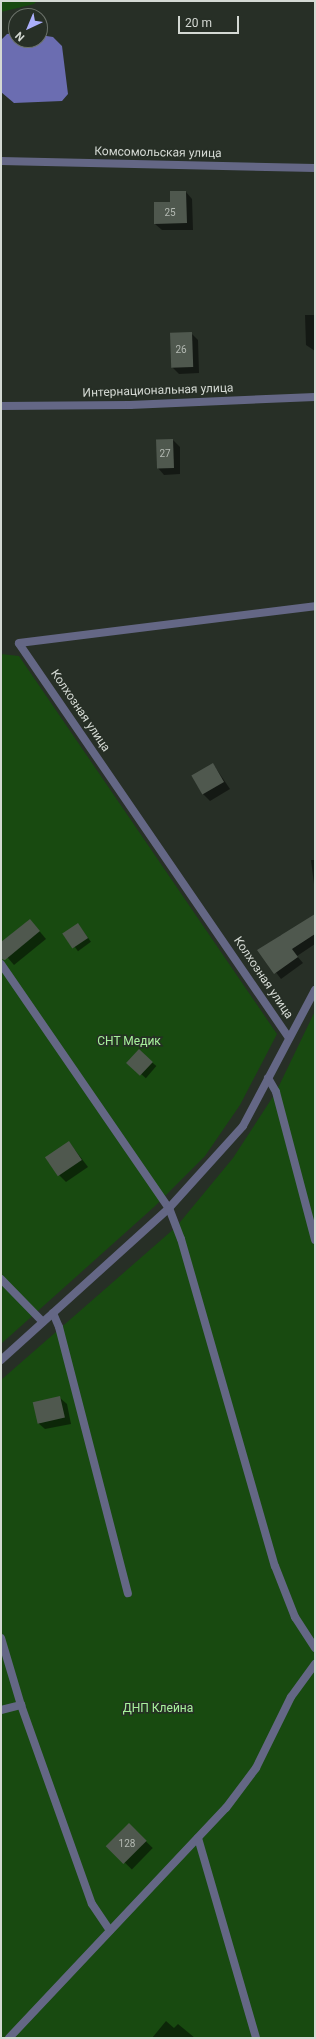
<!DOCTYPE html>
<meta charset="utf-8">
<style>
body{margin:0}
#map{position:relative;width:316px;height:2039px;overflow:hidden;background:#272f26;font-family:Roboto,sans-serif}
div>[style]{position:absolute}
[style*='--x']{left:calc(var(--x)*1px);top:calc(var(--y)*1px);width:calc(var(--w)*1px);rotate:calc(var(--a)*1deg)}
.green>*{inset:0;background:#184a10}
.water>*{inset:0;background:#6b6db1}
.shadow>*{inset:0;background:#0007;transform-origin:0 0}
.building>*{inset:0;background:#4f584e;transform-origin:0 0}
.minor>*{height:8px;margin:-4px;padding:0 4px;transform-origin:4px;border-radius:4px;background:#646785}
span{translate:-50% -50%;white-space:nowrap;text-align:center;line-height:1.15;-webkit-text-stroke:3px #272f26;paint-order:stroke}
.number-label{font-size:10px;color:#b3b9b2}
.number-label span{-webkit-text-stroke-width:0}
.street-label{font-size:12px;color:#d4d9d3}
.park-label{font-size:12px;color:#a7f19c}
.frame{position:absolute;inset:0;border:2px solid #d4d9d3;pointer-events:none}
.north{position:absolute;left:8px;top:8px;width:40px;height:40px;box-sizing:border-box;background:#272f26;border:1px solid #6c736b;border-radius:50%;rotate:224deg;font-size:11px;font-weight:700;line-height:16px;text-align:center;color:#d4d9d3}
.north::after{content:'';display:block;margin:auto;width:14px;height:18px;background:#abaffb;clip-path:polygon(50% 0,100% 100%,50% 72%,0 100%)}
.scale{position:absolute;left:178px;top:16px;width:61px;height:18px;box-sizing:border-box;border:2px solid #d4d9d3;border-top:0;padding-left:5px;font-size:12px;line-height:14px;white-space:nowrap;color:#d4d9d3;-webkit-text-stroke:3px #272f26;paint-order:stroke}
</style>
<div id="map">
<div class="green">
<i style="clip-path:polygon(1px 1px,37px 1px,34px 4px,1px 12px)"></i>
<i style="clip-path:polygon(1px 654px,19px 656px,277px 1034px,240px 1105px,205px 1156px,154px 1207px,1px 1344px)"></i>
<i style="clip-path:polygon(315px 1011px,315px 2038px,1px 2038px,1px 1380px,176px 1227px,233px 1158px,276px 1092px)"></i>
</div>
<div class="water">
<i style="clip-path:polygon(16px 33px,16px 40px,40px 40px,40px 35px,53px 37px,62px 46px,68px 94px,62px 101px,14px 103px,1px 92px,1px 40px,7px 34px)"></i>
</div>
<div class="shadow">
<i style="clip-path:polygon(186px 192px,192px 199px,193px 230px,162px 230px,155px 224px,171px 203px)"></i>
<i style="clip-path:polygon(305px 315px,315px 315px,315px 351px,306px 345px)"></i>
<i style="clip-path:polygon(191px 333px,198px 340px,199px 373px,179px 374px,172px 367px)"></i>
<i style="clip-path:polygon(173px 440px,180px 447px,180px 474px,164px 475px,158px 468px)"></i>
<i style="clip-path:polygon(213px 764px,230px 789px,210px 801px,203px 794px)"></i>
<i style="clip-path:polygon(311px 860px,315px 860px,315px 885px,314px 884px)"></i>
<i style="clip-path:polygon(315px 918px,315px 944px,297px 956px,303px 963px,281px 979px,259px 950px,281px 935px,283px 936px)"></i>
<i style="left:78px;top:924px;width:22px;height:16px;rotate:54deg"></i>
<i style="clip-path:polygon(36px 927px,46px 939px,14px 965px,1px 950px,1px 944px)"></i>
<i style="left:139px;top:1051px;width:23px;height:16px;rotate:41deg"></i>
<i style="clip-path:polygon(69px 1142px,88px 1167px,66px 1182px,59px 1175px)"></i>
<i style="clip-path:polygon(60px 1398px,67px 1404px,71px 1424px,45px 1429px,38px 1423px)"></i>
<i style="left:129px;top:1825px;width:33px;height:30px;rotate:44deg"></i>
<i style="clip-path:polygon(166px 2021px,174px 2028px,178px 2024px,195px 2038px,152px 2038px)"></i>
</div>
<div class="building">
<i style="clip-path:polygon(170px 191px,186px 191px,187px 223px,154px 224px,154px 202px,170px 202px)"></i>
<i style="left:192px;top:332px;width:35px;height:22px;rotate:88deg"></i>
<i style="left:173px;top:439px;width:29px;height:17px;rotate:88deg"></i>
<i style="left:213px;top:763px;width:22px;height:25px;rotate:60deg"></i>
<i style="clip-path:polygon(315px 914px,315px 934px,292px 949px,298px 957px,274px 974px,257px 950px)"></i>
<i style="clip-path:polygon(30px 919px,40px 931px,5px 960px,1px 959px,1px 942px)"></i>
<i style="left:78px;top:923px;width:18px;height:19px;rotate:56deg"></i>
<i style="left:139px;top:1049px;width:19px;height:19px;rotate:43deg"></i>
<i style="left:69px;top:1141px;width:23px;height:29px;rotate:56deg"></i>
<i style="left:60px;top:1396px;width:22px;height:28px;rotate:77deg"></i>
<i style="left:129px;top:1823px;width:25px;height:33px;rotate:45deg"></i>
</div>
<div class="minor">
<i style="--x:1;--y:161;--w:314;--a:1.3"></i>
<i style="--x:1;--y:406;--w:129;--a:-0.4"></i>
<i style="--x:130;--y:405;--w:185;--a:-2.5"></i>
<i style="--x:1;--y:964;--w:296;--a:55.5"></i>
<i style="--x:169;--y:1208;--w:33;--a:69"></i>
<i style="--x:181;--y:1239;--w:340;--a:74"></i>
<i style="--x:275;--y:1566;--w:55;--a:68.6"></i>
<i style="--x:295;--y:1617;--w:37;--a:57"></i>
<i style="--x:289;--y:1038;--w:478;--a:-124.4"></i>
<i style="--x:19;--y:643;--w:298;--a:-7.1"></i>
<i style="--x:268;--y:1078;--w:16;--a:60"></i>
<i style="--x:276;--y:1092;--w:153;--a:75.2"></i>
<i style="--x:1;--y:1279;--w:60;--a:45.7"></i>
<i style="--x:53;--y:1313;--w:15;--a:67"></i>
<i style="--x:59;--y:1327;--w:275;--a:75.5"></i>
<i style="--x:1;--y:1360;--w:227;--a:-42.1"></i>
<i style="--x:169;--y:1208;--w:110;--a:-47.9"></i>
<i style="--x:243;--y:1126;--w:154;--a:-62.1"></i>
<i style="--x:1;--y:1638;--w:70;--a:73.4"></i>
<i style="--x:21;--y:1705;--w:211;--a:70.4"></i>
<i style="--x:92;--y:1904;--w:32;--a:56"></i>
<i style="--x:1;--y:1710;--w:21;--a:-14"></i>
<i style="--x:198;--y:1838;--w:208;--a:73.8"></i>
<i style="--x:9;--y:2038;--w:316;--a:-46.7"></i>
<i style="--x:226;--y:1808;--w:50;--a:-53.1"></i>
<i style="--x:256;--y:1768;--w:79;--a:-63.8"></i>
<i style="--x:291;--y:1697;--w:41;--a:-54"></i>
</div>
<div class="number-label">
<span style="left:170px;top:213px">25</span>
<span style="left:181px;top:350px">26</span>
<span style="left:165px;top:454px">27</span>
<span style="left:127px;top:1844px">128</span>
</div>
<div class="street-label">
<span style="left:158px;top:153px;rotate:1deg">Комсомольская улица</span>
<span style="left:158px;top:391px;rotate:-2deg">Интернациональная улица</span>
<span style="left:80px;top:711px;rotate:56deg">Колхозная улица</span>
<span style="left:263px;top:978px;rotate:56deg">Колхозная улица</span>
</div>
<div class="park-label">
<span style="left:129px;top:1042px">СНТ Медик</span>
<span style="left:158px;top:1709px">ДНП Клейна</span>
</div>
<div class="frame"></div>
<div class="north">N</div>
<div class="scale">20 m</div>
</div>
